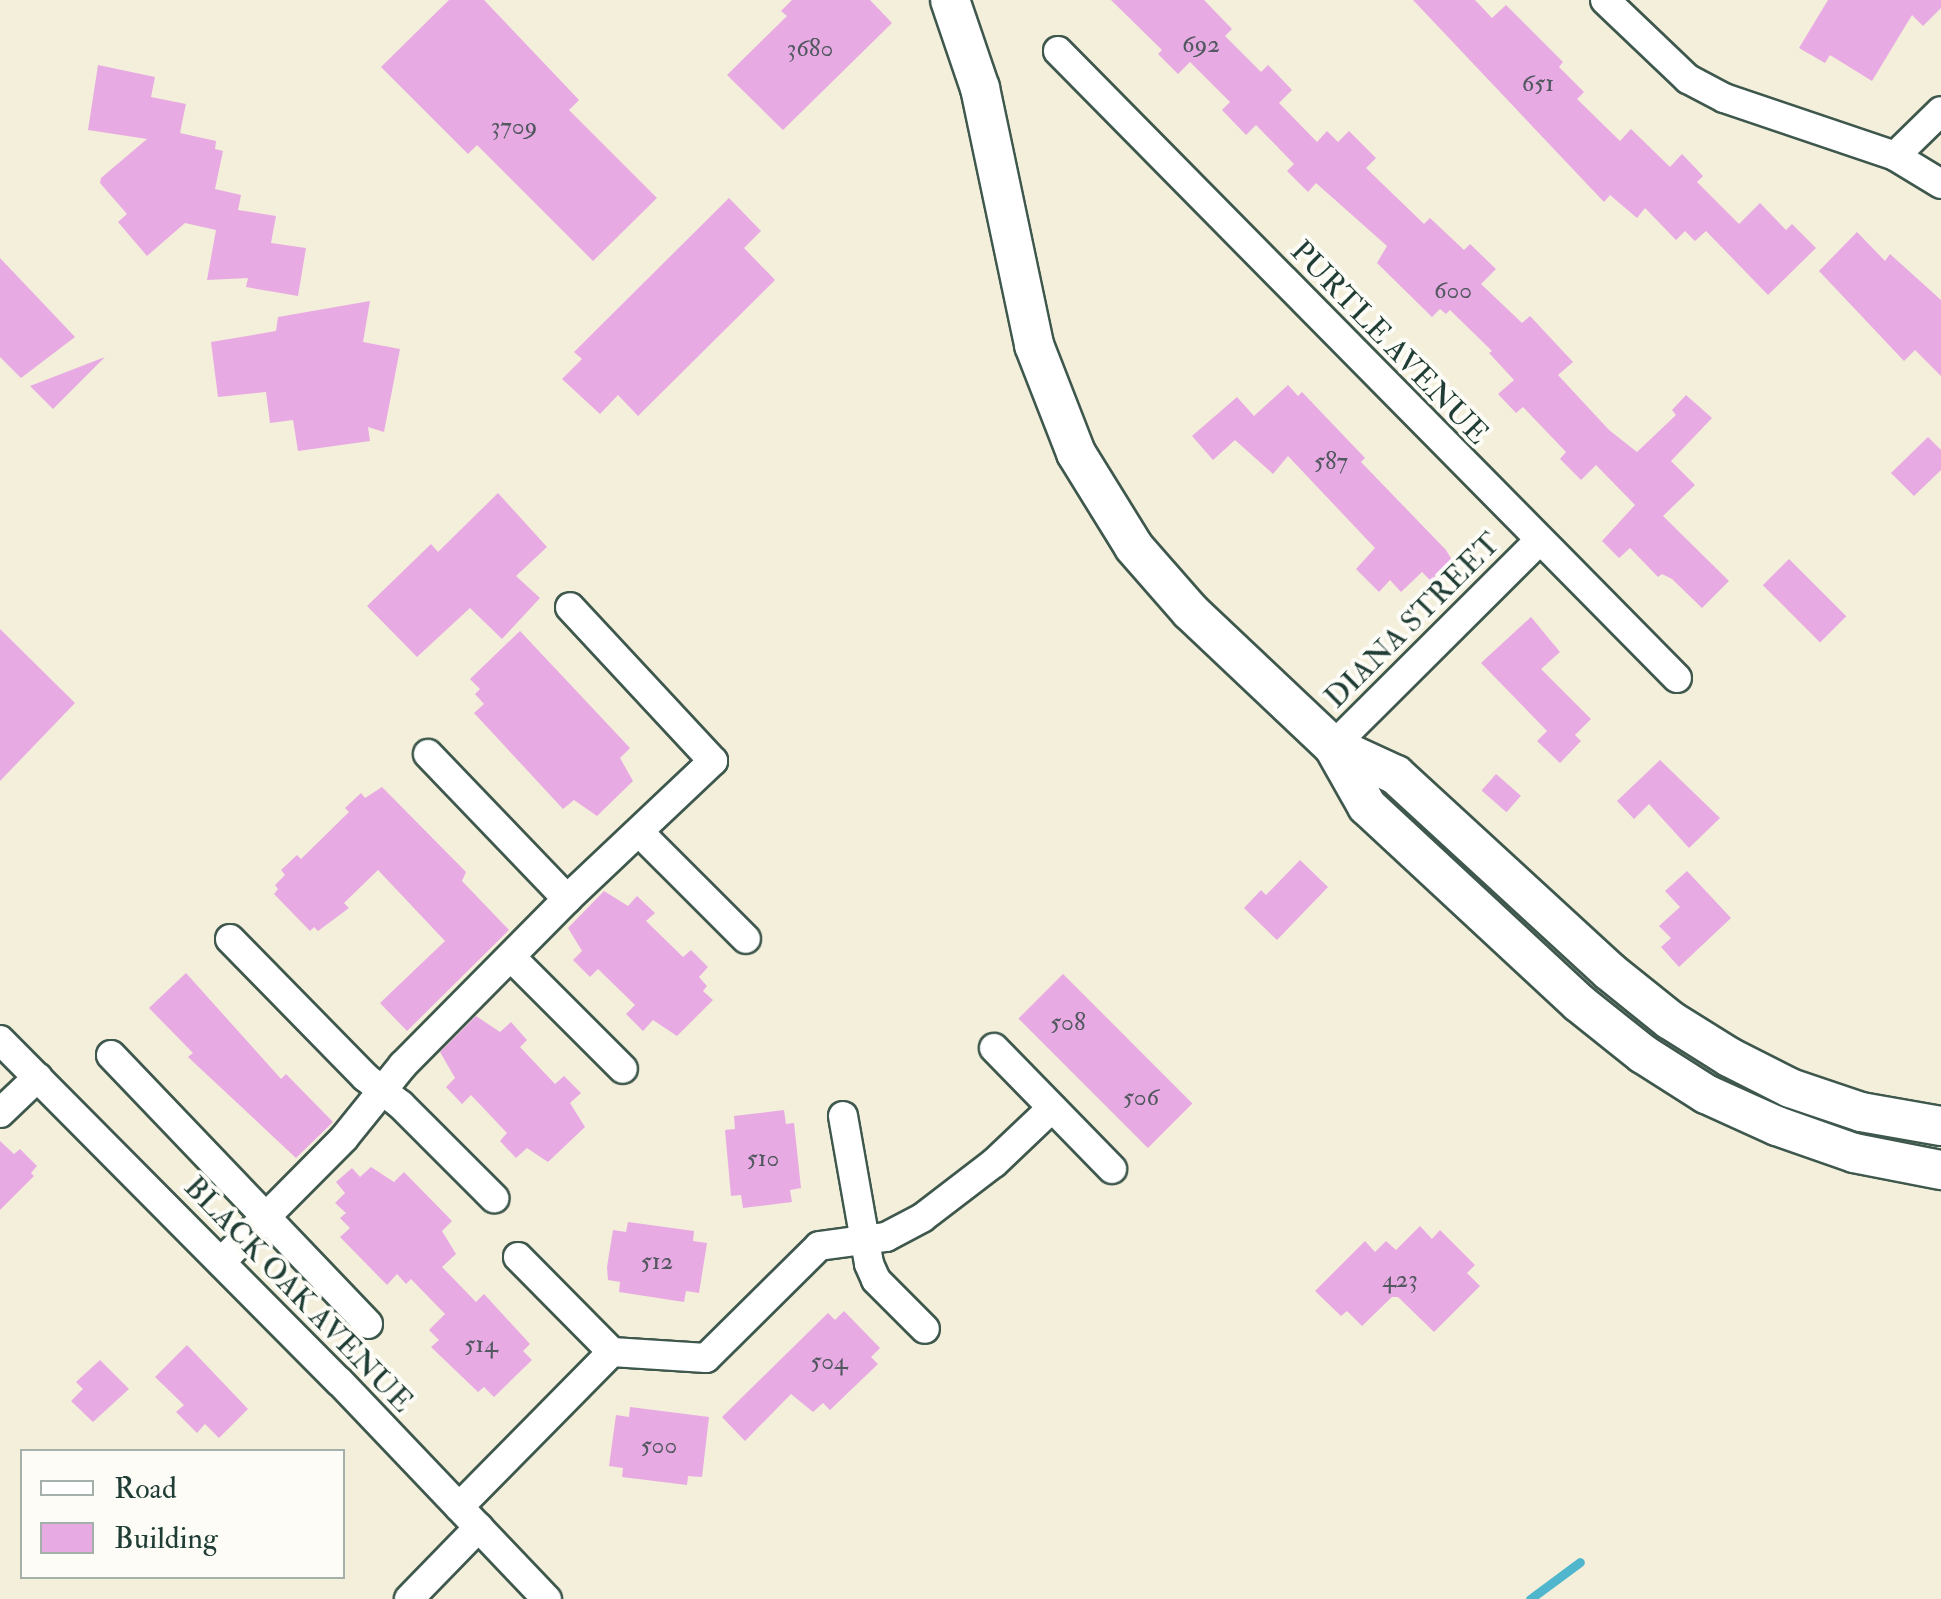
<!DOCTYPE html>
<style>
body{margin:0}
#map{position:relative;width:1941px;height:1599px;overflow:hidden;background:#f3efdb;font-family:"IM FELL Double Pica",serif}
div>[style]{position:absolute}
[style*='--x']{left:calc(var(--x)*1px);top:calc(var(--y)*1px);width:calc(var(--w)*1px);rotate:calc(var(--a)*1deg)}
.stream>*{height:9px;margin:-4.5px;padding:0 4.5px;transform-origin:4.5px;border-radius:4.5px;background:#4fb6cd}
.building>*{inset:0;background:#e8aae3;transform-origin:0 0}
.roads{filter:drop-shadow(2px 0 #3f584d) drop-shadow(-2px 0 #3f584d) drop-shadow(0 2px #3f584d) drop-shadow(0 -2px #3f584d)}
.street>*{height:28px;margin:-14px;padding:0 14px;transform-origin:14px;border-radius:14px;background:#fff}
.secondary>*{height:38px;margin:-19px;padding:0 19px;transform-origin:19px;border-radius:19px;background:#fff}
span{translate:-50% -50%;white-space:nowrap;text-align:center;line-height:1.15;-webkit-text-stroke:8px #fdfcf7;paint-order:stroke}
.number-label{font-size:25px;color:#515860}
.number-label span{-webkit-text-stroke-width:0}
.street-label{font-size:30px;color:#1f3d34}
.legend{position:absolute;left:20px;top:1449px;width:325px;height:130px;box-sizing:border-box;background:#fdfcf7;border:2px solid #a4b0a9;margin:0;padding:12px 18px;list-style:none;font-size:30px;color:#1f3d34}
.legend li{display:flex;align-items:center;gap:20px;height:50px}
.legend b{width:50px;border:2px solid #a4b0a9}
</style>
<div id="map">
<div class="stream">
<i style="--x:1530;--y:1599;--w:62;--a:-36.5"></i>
</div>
<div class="building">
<i style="clip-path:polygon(449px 0,484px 0,579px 100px,569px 110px,657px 198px,593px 261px,477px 145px,468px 154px,381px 67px)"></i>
<i style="clip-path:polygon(792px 0,870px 0,892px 23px,783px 130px,727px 75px,787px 16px,781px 11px)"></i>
<i style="clip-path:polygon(1111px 0,1204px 0,1232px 29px,1225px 36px,1261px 72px,1268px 65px,1292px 90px,1279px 103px,1317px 142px,1327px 131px,1338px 142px,1349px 131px,1376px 158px,1366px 168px,1424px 224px,1430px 218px,1464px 250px,1470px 244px,1496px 269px,1481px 284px,1522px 323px,1530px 316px,1573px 362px,1558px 375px,1609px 430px,1637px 452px,1676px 415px,1672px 410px,1686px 395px,1712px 418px,1671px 461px,1695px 485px,1663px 516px,1729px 581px,1702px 608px,1672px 579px,1662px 574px,1658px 577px,1630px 548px,1619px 558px,1602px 541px,1635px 505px,1596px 465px,1581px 480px,1560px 459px,1566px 452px,1523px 407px,1516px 413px,1498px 394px,1514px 380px,1489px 353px,1492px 351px,1450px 310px,1446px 314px,1440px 309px,1432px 317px,1377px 263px,1387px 246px,1316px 183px,1308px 192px,1287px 171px,1294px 164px,1256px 125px,1246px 135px,1222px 110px,1230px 102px,1190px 62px,1178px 74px,1158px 54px,1162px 50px)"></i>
<i style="clip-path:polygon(1413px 0,1475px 0,1492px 18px,1506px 5px,1563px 62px,1559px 67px,1584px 92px,1577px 99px,1620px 141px,1631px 129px,1670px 167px,1682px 154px,1703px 176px,1697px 182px,1739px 224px,1760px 203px,1786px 230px,1792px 224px,1816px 248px,1768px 295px,1706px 231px,1695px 241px,1685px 231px,1676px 240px,1645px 208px,1637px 218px,1610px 195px,1604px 202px)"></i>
<i style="clip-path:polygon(1828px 0,1941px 0,1941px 8px,1923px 26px,1912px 15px,1872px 81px,1830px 55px,1825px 63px,1799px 48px)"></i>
<i style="clip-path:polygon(98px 65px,155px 77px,151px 97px,186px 104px,180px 133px,216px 141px,215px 149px,223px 151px,215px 189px,241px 195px,238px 210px,276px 216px,271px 243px,306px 248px,298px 296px,246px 287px,248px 278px,207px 280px,216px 230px,185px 223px,147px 256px,118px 222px,127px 214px,100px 183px,101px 178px,147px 139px,88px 130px)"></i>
<i style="clip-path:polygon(729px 198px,761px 231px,744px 248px,775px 280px,638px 416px,618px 395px,600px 414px,562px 379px,582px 359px,574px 352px)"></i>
<i style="clip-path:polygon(1857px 232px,1885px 261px,1890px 254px,1941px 300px,1941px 376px,1915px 350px,1904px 361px,1819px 271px)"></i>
<i style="clip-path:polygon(0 258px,75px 337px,21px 378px,0 357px)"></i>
<i style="clip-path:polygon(370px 301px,363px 342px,400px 349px,384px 432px,368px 427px,370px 441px,298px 451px,293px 420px,270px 423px,266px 392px,218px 397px,211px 342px,276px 331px,278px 317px)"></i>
<i style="clip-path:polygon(105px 357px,53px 409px,30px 386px)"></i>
<i style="clip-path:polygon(1288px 385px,1298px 396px,1302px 392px,1365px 458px,1361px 462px,1446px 550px,1452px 560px,1431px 581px,1422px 572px,1401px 592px,1390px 580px,1379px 592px,1356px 569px,1375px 548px,1288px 456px,1273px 474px,1235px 440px,1213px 460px,1192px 436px,1237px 397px,1254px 416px)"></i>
<i style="clip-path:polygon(1928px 437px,1941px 450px,1941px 470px,1914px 496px,1891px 473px)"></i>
<i style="clip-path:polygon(498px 493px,547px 547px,516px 576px,540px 598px,502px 639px,470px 608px,417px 657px,367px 606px,431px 544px,438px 552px)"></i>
<i style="left:1789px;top:559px;width:81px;height:37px;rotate:45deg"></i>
<i style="clip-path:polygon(1531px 617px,1560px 652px,1541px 669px,1591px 719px,1575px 735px,1581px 741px,1560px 763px,1537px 741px,1547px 731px,1481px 663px)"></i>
<i style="clip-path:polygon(0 629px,75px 703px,0 781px)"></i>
<i style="clip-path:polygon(520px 631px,630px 748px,620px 758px,633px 781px,597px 816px,574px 800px,563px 809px,474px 713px,484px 704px,475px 694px,480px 689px,470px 679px)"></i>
<i style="clip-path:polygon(1660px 760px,1720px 818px,1689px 848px,1649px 804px,1634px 819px,1617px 801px)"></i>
<i style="left:1496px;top:774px;width:33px;height:22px;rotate:41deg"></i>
<i style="clip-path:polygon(382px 787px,466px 872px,462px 881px,509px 930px,407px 1031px,380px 1003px,445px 941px,378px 870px,344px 903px,349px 908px,318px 931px,314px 927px,310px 931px,274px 894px,278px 889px,275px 885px,285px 875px,281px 870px,297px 855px,301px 859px,349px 812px,345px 808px,361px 793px,365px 798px)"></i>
<i style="clip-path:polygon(1300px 860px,1328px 887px,1277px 940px,1244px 908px,1261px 890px,1266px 895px)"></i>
<i style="clip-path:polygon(1687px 871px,1731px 918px,1679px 967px,1661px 947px,1671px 938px,1659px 926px,1680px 907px,1665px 891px)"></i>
<i style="clip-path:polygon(604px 891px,628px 906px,637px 896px,655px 913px,646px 921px,683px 957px,691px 950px,708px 967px,699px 977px,707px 986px,703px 991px,713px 1000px,677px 1036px,653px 1020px,643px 1031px,626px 1014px,635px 1005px,598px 969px,590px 977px,573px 960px,582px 951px,568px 928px)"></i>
<i style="clip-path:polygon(186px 973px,281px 1079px,286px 1074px,333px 1122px,296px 1158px,188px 1057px,193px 1053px,149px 1008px)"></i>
<i style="left:1063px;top:974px;width:183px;height:63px;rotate:45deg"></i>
<i style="clip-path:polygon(476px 1016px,500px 1032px,511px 1022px,527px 1040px,520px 1047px,555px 1084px,564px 1076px,581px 1093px,570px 1103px,585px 1127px,548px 1162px,527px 1148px,516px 1158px,500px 1141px,507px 1133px,471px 1095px,462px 1104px,446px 1087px,455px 1078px,440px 1052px)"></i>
<i style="clip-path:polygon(784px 1110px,786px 1124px,794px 1123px,801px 1188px,790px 1190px,792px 1202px,743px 1208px,741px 1195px,731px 1196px,725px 1130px,735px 1129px,734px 1116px)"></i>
<i style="clip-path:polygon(0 1141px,14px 1154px,20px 1149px,37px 1166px,31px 1173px,34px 1176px,0 1210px)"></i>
<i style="clip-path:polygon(371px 1167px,394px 1182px,404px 1172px,452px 1221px,442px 1231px,456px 1254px,442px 1267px,476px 1302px,484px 1294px,530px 1344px,523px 1351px,532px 1360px,494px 1397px,484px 1387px,478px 1392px,431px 1347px,439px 1340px,429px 1330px,445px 1314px,411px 1279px,406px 1284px,397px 1274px,387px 1285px,340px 1237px,350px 1228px,340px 1218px,346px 1213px,335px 1203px,345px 1193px,336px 1182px,352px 1168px,360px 1177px)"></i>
<i style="clip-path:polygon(628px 1222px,694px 1231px,693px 1241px,707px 1243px,699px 1293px,686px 1291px,684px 1302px,619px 1292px,620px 1282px,608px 1280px,607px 1267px,613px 1230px,626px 1232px)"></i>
<i style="clip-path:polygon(1420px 1226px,1432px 1239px,1440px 1230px,1475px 1265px,1467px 1273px,1480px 1286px,1434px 1332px,1398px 1297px,1392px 1297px,1362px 1326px,1347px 1311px,1341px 1316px,1315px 1291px,1365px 1241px,1375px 1252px,1386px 1241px,1396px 1250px)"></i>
<i style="clip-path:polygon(844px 1311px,880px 1348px,871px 1357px,878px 1364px,830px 1410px,823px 1403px,813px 1412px,791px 1394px,745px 1441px,722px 1417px,828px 1313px,835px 1320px)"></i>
<i style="clip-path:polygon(187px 1345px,248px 1409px,219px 1438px,205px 1424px,197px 1433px,176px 1412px,184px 1405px,155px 1377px)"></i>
<i style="clip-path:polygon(100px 1360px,129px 1389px,93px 1422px,71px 1401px,83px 1389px,76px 1382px)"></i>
<i style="clip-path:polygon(630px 1407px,709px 1417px,702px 1477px,688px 1476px,687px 1485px,622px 1477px,623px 1468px,609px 1466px,616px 1415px,629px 1417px)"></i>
</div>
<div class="roads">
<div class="street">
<i style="--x:1605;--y:0;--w:115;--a:43.6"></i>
<i style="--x:1688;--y:79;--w:41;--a:27.8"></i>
<i style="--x:1724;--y:98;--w:181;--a:18.7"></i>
<i style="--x:1895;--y:156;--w:54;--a:31.3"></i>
<i style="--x:1058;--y:51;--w:881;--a:45.37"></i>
<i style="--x:1895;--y:156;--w:64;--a:-44.4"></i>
<i style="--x:1333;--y:746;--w:289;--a:-44.9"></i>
<i style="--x:428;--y:754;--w:201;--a:46.2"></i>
<i style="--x:639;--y:832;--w:151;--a:45"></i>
<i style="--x:230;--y:939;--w:193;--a:45.6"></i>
<i style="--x:365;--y:1077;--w:46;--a:37.9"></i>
<i style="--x:401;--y:1105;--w:132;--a:45"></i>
<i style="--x:511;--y:957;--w:158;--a:45"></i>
<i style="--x:0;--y:1040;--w:482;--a:45.2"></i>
<i style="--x:340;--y:1382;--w:300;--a:46.4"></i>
<i style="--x:994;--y:1048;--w:169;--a:45.7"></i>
<i style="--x:111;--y:1055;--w:372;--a:46.3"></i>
<i style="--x:0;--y:1113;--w:52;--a:-43.5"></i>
<i style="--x:843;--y:1116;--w:150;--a:80"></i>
<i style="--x:869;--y:1264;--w:17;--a:66"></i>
<i style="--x:876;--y:1280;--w:69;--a:45"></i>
<i style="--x:518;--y:1257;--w:134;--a:45.3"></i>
<i style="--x:221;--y:1262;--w:175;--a:-45.2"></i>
<i style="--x:344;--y:1138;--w:94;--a:-51.1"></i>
<i style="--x:403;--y:1065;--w:233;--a:-45.3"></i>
<i style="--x:567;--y:899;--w:201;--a:-43.4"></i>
<i style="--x:713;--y:761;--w:210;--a:-132.9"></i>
<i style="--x:459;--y:1507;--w:218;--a:-45.4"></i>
<i style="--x:612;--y:1352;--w:94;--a:3.7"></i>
<i style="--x:706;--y:1358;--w:159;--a:-44.7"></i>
<i style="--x:819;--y:1246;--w:68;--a:-7.7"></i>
<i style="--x:886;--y:1237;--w:41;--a:-27.8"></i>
<i style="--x:922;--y:1218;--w:91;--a:-37.4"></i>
<i style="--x:994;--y:1163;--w:80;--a:-43.5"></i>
<i style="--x:409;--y:1599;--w:100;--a:-45.8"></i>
</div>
<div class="secondary">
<i style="--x:950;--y:0;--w:93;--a:71.2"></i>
<i style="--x:980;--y:88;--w:263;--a:78.1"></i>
<i style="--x:1034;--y:345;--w:116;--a:68.7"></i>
<i style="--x:1076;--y:453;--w:110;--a:58.3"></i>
<i style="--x:1134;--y:547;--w:85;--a:48.8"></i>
<i style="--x:1190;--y:611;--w:197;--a:43.4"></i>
<i style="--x:1333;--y:746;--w:69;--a:60.5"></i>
<i style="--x:1367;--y:806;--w:289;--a:42.9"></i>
<i style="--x:1579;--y:1003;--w:82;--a:38.6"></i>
<i style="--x:1643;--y:1054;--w:75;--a:32.4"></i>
<i style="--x:1706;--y:1094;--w:78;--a:24.3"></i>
<i style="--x:1777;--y:1126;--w:82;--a:19.3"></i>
<i style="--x:1854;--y:1153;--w:89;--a:11.1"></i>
<i style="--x:1333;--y:746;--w:69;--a:24.7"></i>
<i style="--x:1396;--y:775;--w:289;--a:42.6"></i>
<i style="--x:1609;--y:971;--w:78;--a:38.8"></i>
<i style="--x:1670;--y:1020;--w:70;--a:32.1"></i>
<i style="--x:1729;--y:1057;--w:68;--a:26.9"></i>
<i style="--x:1790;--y:1088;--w:75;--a:18.7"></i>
<i style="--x:1861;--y:1112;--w:81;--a:9.9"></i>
</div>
</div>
<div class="number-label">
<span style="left:1201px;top:45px">692</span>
<span style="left:810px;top:49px">3680</span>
<span style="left:1538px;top:84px">651</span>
<span style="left:514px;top:127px">3709</span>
<span style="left:1453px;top:291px">600</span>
<span style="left:1331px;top:462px">587</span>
<span style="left:1068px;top:1023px">508</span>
<span style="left:1141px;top:1098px">506</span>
<span style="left:763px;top:1159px">510</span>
<span style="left:657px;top:1262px">512</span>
<span style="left:1400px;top:1280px">423</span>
<span style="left:481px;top:1345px">514</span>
<span style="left:829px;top:1362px">504</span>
<span style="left:659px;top:1446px">500</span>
</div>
<div class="street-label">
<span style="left:1389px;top:343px;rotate:46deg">PURTLE AVENUE</span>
<span style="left:1413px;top:621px;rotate:-45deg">DIANA STREET</span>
<span style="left:298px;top:1295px;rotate:46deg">BLACK OAK AVENUE</span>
</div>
<ul class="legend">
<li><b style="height:12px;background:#fff"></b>Road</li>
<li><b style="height:28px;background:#e8aae3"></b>Building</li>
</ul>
</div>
